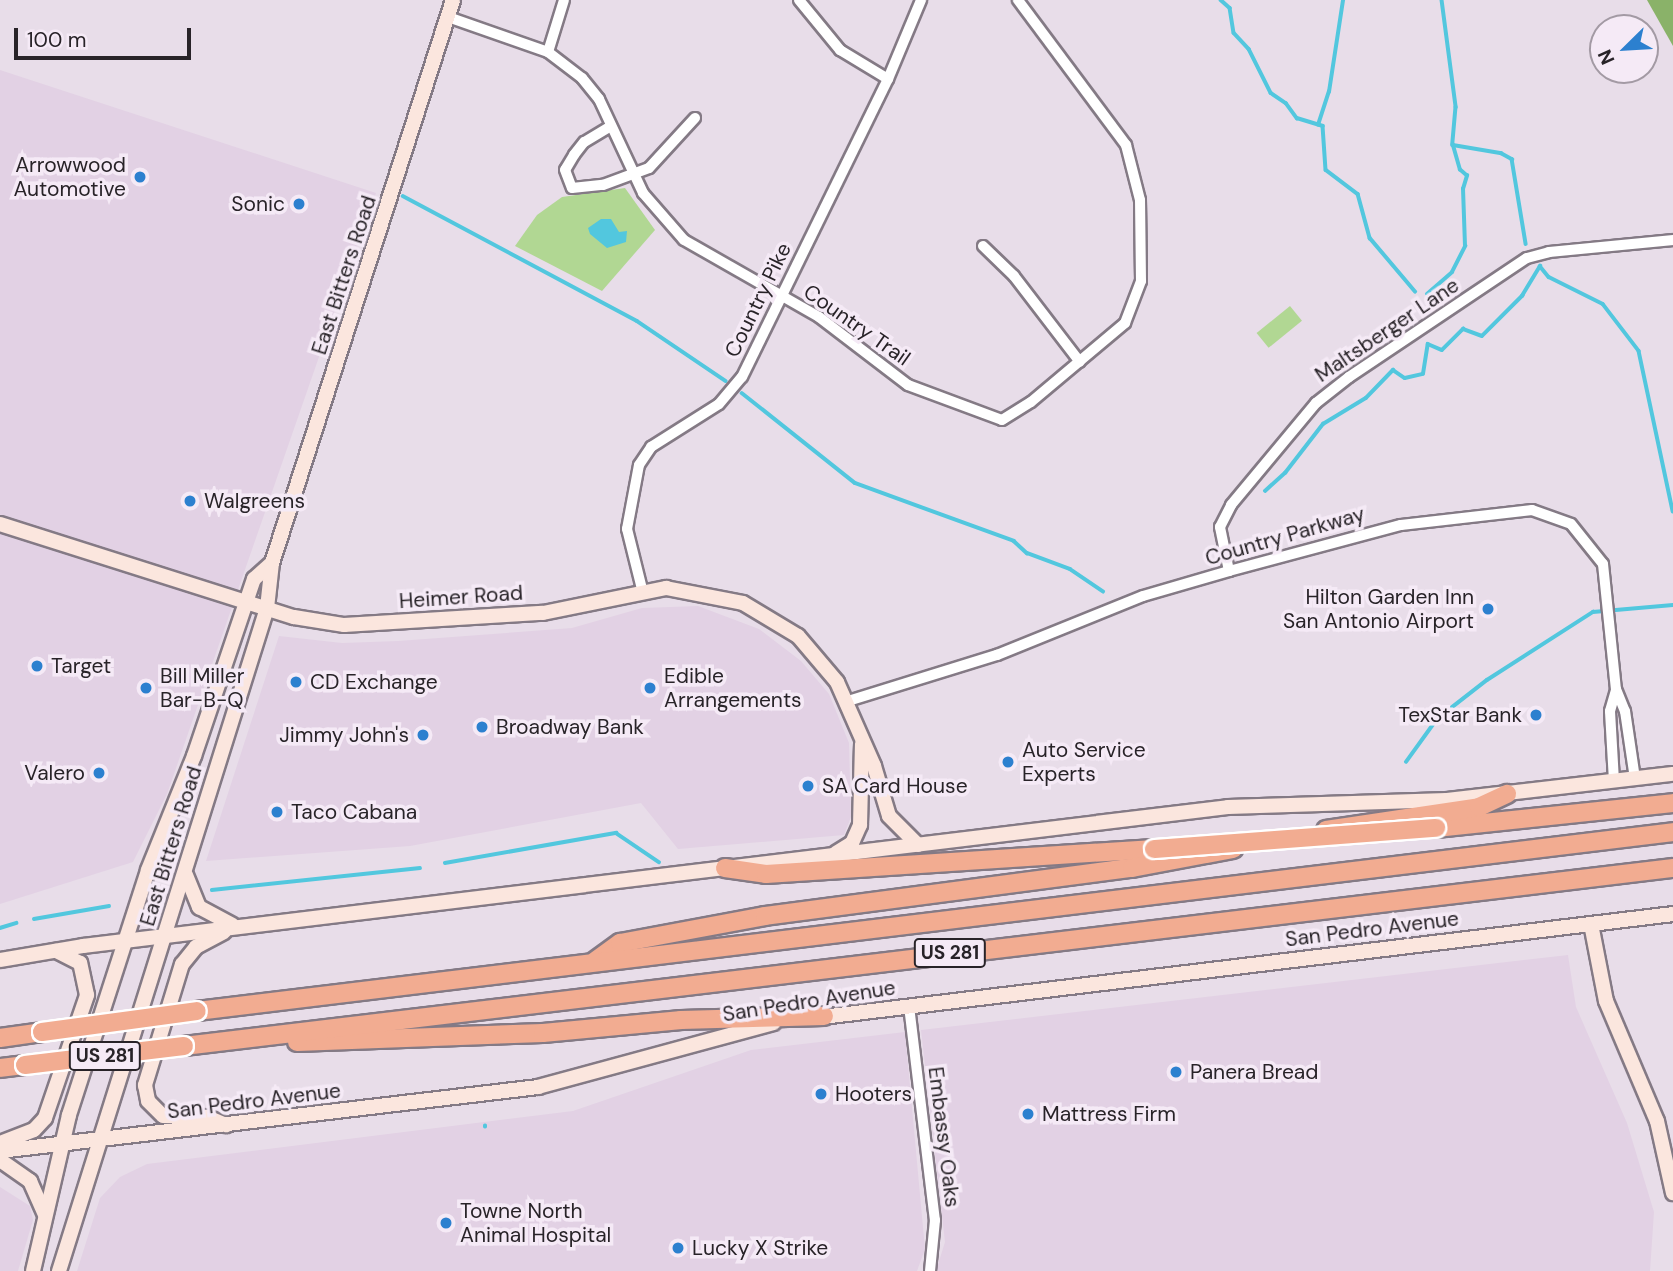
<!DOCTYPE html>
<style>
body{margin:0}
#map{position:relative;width:1673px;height:1271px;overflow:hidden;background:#e8dde9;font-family:"DM Sans",sans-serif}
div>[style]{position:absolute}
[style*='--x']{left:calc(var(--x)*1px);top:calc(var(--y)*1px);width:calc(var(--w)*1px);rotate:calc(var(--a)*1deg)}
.built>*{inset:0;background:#e2d1e4}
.green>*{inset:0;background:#b1d793;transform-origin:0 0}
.forest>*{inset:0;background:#8ab269}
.water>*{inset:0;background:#52c7de}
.stream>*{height:3.5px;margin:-1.75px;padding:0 1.75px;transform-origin:1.75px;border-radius:1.75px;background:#52c7de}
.roads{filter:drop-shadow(2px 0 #847a85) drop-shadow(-2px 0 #847a85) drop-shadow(0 2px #847a85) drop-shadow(0 -2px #847a85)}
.street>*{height:10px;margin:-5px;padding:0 5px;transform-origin:5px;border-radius:5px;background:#fff}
.secondary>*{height:14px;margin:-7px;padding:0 7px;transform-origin:7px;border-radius:7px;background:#fbe6de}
.highway>*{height:18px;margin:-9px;padding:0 9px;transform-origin:9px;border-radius:9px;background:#f2ac91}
.bridges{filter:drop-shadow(2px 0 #fff) drop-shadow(-2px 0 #fff) drop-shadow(0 2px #fff) drop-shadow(0 -2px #fff)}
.highway-bridge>*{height:18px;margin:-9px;padding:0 9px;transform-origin:9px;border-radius:9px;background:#f2ac91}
.dots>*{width:19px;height:19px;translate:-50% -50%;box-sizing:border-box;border:4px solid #f5eaf6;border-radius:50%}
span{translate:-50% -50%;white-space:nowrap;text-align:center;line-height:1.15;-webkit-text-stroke:7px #f5eaf6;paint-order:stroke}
.shield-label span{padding:2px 5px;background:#f5eaf6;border:2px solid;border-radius:5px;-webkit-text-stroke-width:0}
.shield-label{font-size:19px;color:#282328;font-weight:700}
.poi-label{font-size:21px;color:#282328}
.right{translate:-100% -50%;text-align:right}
.left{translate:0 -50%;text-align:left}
.street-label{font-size:21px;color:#282328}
.north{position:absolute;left:1589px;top:14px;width:70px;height:70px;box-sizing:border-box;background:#f5eaf6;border:2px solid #a39aa4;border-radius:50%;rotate:246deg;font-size:19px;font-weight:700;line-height:28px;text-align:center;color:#282328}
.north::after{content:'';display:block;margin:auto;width:24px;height:32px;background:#2c80cf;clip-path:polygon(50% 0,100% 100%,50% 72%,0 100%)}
.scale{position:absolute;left:14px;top:28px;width:177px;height:32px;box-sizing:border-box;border:4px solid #282328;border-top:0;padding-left:9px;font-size:21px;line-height:24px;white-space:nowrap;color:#282328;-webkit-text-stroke:5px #f5eaf6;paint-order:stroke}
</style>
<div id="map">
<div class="built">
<i style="clip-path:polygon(0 70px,376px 193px,167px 794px,133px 862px,0 904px)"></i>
<i style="clip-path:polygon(698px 606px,759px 629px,801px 661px,829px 694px,849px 743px,851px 817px,844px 835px,678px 849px,641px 803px,410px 846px,206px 861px,279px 636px,342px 643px,398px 641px,572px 628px,642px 608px)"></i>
<i style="clip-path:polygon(1568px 955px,1576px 1007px,1627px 1123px,1654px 1212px,1650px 1271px,936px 1271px,945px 1242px,921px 1030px)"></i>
<i style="clip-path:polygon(905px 1032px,925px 1249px,917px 1271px,77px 1271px,100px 1198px,120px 1177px,147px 1164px,573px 1111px,751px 1050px)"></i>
<i style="clip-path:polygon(0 1187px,30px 1206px,33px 1220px,18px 1271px,0 1271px)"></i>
</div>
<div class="green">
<i style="clip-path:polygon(625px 188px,655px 230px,602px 291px,515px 246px,537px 215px,562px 197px)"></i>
<i style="left:1290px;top:306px;width:19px;height:43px;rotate:51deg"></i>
</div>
<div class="forest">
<i style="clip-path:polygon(1647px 0,1673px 0,1673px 46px)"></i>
</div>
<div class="water">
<i style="clip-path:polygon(601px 219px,611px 219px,619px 232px,627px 231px,626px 242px,607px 248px,590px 234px,588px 228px)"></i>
</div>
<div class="stream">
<i style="--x:1221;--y:0;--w:12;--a:42"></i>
<i style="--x:1230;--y:8;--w:25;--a:81"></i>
<i style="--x:1234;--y:33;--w:22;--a:47"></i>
<i style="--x:1249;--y:49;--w:49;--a:63.4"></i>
<i style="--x:1271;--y:93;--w:18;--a:34"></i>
<i style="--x:1286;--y:103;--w:19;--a:54"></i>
<i style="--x:1297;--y:118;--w:27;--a:17"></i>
<i style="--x:1323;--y:126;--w:44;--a:86.1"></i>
<i style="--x:1326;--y:170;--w:40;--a:37"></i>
<i style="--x:1358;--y:194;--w:46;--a:74.7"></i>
<i style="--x:1370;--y:238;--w:70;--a:49.7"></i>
<i style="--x:1442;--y:0;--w:108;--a:82.5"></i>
<i style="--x:1456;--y:107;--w:38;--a:95"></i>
<i style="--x:1453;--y:145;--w:49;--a:9.5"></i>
<i style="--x:1501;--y:153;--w:13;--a:29"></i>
<i style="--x:1512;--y:159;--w:86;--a:80.6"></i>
<i style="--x:1318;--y:125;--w:35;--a:-72"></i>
<i style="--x:1329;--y:92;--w:93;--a:-81.3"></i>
<i style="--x:403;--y:196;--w:265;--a:28.1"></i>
<i style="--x:637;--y:321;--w:107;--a:34"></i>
<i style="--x:1427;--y:294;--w:33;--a:-41"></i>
<i style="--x:1452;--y:272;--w:29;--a:-63"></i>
<i style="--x:1465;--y:246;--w:57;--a:-92"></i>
<i style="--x:1463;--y:189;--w:14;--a:-73"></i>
<i style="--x:1467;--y:176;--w:9;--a:-139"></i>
<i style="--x:1460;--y:170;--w:26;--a:-106"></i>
<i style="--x:742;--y:393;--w:144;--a:38.5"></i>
<i style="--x:855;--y:483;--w:169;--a:20"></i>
<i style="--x:1014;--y:541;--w:18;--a:43"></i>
<i style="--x:1027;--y:553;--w:46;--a:20.4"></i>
<i style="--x:1070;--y:569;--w:40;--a:34"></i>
<i style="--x:1265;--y:491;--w:27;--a:-42"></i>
<i style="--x:1285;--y:473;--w:62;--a:-52.2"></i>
<i style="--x:1323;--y:424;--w:50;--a:-31.2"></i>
<i style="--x:1366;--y:398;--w:39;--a:-46"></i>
<i style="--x:1393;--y:370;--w:14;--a:34"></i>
<i style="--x:1405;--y:378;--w:18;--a:-13"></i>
<i style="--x:1423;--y:374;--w:30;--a:-81"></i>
<i style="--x:1428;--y:344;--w:15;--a:23"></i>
<i style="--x:1442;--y:350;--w:30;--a:-45"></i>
<i style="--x:1463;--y:329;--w:20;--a:20"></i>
<i style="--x:1482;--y:336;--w:57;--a:-45"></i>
<i style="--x:1522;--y:296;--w:35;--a:-59"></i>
<i style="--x:1540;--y:266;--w:14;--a:51"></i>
<i style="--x:1549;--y:277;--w:60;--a:26.6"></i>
<i style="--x:1603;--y:304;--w:59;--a:52.5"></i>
<i style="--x:1639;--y:351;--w:164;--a:78"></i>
<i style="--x:1406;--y:762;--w:53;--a:-54.2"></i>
<i style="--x:1437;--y:719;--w:63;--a:-38"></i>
<i style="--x:1487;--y:680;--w:126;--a:-32.7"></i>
<i style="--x:1593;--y:612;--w:80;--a:-5"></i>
<i style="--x:445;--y:863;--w:174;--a:-10"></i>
<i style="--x:616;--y:833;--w:52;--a:34"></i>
<i style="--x:212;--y:890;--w:209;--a:-6"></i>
<i style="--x:34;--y:919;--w:76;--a:-9.8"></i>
<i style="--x:0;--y:928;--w:17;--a:-17"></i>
<i style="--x:485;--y:1127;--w:1;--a:-90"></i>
</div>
<div class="roads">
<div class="street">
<i style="--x:799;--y:0;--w:65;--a:50.6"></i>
<i style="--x:840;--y:50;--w:56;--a:31.1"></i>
<i style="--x:448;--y:17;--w:106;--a:19.3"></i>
<i style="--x:548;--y:52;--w:43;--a:37.4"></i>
<i style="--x:582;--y:78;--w:27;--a:51"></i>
<i style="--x:599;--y:99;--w:104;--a:64.9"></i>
<i style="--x:643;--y:193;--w:62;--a:48.9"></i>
<i style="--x:684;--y:240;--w:155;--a:29.7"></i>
<i style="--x:819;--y:317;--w:112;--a:37.4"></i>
<i style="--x:908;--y:385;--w:100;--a:20.4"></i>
<i style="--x:1002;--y:420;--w:34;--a:-32"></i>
<i style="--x:1031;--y:402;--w:123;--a:-40"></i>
<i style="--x:1125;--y:323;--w:45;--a:-69.1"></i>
<i style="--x:1141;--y:281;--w:81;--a:-90.7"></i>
<i style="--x:1140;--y:200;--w:57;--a:-104.3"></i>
<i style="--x:1126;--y:145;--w:181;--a:-126.7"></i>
<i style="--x:548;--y:52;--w:54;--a:-72.9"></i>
<i style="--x:611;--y:126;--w:31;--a:149"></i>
<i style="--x:584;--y:142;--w:16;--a:128"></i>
<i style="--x:574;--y:155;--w:17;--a:121"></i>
<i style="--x:565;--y:170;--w:19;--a:69"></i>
<i style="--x:572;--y:188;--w:31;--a:-6"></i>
<i style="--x:603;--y:185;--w:49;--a:-20.3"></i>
<i style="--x:649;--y:168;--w:68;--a:-47.4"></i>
<i style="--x:983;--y:246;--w:43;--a:44.1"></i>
<i style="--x:1014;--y:276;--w:108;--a:52.5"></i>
<i style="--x:1229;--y:571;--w:45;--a:-101.6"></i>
<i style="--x:1220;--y:527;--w:25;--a:-63"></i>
<i style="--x:1231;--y:505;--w:133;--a:-50.2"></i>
<i style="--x:1316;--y:403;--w:42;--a:-38.2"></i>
<i style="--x:1349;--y:377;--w:214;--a:-33.8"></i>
<i style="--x:1527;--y:258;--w:23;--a:-15"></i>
<i style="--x:1549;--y:252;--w:125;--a:-5.5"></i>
<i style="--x:642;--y:589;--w:62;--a:-104"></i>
<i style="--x:627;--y:529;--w:65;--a:-79.4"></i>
<i style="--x:639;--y:465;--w:22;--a:-56"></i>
<i style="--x:651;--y:447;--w:80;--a:-32.3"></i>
<i style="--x:719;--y:404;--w:35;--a:-50"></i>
<i style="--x:742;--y:377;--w:332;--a:-63.9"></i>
<i style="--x:888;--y:79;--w:86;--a:-67.3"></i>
<i style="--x:848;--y:701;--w:156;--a:-17.2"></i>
<i style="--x:997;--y:655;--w:157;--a:-22"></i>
<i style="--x:1143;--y:596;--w:90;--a:-16.2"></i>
<i style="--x:1229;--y:571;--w:178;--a:-15"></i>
<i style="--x:1401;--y:525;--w:132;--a:-6.5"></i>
<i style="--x:1532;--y:510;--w:41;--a:19.7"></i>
<i style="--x:1571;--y:524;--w:51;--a:51.3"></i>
<i style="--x:1603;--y:564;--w:126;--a:84.1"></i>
<i style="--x:1616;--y:689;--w:24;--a:68"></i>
<i style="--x:1625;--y:711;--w:69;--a:81.6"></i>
<i style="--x:1614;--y:781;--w:70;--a:-93.3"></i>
<i style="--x:1610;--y:711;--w:22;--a:-74"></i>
<i style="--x:909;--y:1006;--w:216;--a:83.1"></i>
<i style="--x:935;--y:1220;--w:51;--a:95.6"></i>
</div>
<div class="secondary">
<i style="--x:0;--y:524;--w:308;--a:17.6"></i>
<i style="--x:294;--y:617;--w:51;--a:9.1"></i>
<i style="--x:344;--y:625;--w:199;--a:-3.5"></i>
<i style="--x:543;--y:613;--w:126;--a:-11.5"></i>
<i style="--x:666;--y:588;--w:78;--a:11"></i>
<i style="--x:743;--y:603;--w:64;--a:31"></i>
<i style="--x:798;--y:636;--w:60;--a:49.7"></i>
<i style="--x:837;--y:682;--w:92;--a:66.2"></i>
<i style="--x:874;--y:766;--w:52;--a:73.3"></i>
<i style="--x:889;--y:816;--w:41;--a:45"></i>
<i style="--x:836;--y:853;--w:19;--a:-32"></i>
<i style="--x:852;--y:843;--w:20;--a:-66"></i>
<i style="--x:860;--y:825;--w:81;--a:-88.6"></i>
<i style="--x:186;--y:875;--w:35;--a:68"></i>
<i style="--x:199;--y:907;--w:38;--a:28"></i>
<i style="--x:1591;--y:924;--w:78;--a:79"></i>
<i style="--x:1606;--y:1001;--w:130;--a:67"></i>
<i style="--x:1657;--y:1121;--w:74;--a:77.5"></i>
<i style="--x:224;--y:932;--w:32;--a:152"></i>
<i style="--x:196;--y:947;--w:22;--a:129"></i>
<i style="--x:182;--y:964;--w:127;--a:107"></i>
<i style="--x:145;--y:1085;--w:16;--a:79"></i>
<i style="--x:148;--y:1101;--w:21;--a:45"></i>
<i style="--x:163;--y:1116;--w:44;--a:1.3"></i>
<i style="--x:207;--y:1117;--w:21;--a:23"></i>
<i style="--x:0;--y:960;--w:84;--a:-9.6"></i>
<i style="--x:83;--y:946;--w:1153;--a:-6.92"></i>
<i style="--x:1228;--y:807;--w:219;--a:-1.8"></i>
<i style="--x:1447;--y:800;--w:227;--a:-6.6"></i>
<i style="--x:814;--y:1018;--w:865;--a:-6.9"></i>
<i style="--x:0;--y:1143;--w:36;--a:-21"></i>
<i style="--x:34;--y:1130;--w:16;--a:-47"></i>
<i style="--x:45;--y:1118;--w:130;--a:-71.1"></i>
<i style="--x:87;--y:995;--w:33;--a:-102"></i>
<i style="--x:80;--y:963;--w:27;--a:-153"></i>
<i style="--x:0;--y:1151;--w:542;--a:-6.78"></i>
<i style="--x:538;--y:1087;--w:244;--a:-15.2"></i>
<i style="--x:0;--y:1160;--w:37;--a:35"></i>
<i style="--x:30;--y:1181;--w:37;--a:66"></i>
<i style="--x:33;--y:1271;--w:160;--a:-77"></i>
<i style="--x:69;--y:1115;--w:257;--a:-72.1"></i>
<i style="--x:148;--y:870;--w:123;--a:-68"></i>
<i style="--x:194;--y:756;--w:187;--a:-71.3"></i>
<i style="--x:254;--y:579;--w:24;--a:-42"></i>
<i style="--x:59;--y:1271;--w:695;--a:-72.58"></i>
<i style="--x:267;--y:608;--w:45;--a:-83.7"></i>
<i style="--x:272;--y:563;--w:591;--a:-72.18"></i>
</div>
<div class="highway">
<i style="--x:1436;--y:828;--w:238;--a:-6"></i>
<i style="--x:1326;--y:830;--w:155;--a:-8.5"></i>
<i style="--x:1479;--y:807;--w:31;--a:-25"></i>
<i style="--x:725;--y:868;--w:41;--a:8.3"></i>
<i style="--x:766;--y:874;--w:389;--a:-3.7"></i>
<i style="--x:595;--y:961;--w:31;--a:-36"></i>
<i style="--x:620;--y:943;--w:147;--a:-10.5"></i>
<i style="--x:765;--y:916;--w:370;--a:-7.5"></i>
<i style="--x:1132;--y:868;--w:103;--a:-10.7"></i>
<i style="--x:197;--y:1011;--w:1487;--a:-6.91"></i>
<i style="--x:0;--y:1038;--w:42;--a:-8.1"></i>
<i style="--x:297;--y:1042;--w:246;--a:-2.1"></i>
<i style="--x:543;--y:1033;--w:139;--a:-5.4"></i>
<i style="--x:681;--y:1020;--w:143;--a:-1.6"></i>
<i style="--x:184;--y:1046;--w:1500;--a:-6.82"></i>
<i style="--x:0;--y:1068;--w:25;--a:-7"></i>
</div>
</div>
<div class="bridges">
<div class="highway-bridge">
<i style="--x:1154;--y:849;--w:283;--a:-4.3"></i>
<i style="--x:42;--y:1032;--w:156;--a:-7.7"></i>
<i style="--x:25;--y:1065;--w:160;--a:-6.8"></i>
</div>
</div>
<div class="dots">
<i style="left:140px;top:177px;background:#2c80cf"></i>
<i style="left:299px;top:204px;background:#2c80cf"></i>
<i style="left:190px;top:501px;background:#2c80cf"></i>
<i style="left:1488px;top:609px;background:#2c80cf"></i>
<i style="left:37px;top:666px;background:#2c80cf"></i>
<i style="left:296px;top:682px;background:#2c80cf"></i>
<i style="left:146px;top:688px;background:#2c80cf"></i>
<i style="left:650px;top:688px;background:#2c80cf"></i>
<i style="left:1536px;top:715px;background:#2c80cf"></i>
<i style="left:482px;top:727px;background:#2c80cf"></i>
<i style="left:423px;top:735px;background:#2c80cf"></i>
<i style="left:1008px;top:762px;background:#2c80cf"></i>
<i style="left:99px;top:773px;background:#2c80cf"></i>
<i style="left:808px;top:786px;background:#2c80cf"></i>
<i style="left:277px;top:812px;background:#2c80cf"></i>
<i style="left:1176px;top:1072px;background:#2c80cf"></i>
<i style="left:821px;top:1094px;background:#2c80cf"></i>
<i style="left:1028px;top:1114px;background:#2c80cf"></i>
<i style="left:446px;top:1223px;background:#2c80cf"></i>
<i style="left:678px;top:1248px;background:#2c80cf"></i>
</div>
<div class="shield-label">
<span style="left:950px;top:953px">US 281</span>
<span style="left:105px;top:1056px">US 281</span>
</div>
<div class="poi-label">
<span class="right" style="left:126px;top:177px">Arrowwood<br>Automotive</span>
<span class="right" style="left:285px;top:204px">Sonic</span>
<span class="left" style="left:204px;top:501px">Walgreens</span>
<span class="right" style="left:1474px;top:609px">Hilton Garden Inn<br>San Antonio Airport</span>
<span class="left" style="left:51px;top:666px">Target</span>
<span class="left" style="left:160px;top:688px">Bill Miller<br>Bar-B-Q</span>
<span class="left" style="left:664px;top:688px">Edible<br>Arrangements</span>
<span class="left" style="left:310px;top:682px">CD Exchange</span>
<span class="right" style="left:1522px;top:715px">TexStar Bank</span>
<span class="left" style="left:496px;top:727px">Broadway Bank</span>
<span class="right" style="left:409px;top:735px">Jimmy John's</span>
<span class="left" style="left:1022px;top:762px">Auto Service<br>Experts</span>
<span class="right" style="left:85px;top:773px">Valero</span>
<span class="left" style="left:822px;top:786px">SA Card House</span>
<span class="left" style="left:291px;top:812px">Taco Cabana</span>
<span class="left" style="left:1190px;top:1072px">Panera Bread</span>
<span class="left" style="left:835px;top:1094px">Hooters</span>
<span class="left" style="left:1042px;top:1114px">Mattress Firm</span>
<span class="left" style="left:460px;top:1223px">Towne North<br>Animal Hospital</span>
<span class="left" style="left:692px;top:1248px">Lucky X Strike</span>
</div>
<div class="street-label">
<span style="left:344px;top:275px;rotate:-72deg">East Bitters Road</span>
<span style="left:758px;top:300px;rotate:-64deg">Country Pike</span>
<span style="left:857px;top:325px;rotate:35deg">Country Trail</span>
<span style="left:1387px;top:330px;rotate:-34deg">Maltsberger Lane</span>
<span style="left:1285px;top:536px;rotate:-16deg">Country Parkway</span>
<span style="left:461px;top:597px;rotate:-4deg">Heimer Road</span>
<span style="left:171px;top:846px;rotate:-73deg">East Bitters Road</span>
<span style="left:1372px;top:929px;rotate:-7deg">San Pedro Avenue</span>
<span style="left:809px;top:1001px;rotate:-9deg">San Pedro Avenue</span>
<span style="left:254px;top:1101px;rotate:-7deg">San Pedro Avenue</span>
<span style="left:944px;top:1137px;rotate:83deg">Embassy Oaks</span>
</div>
<div class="north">N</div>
<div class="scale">100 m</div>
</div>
